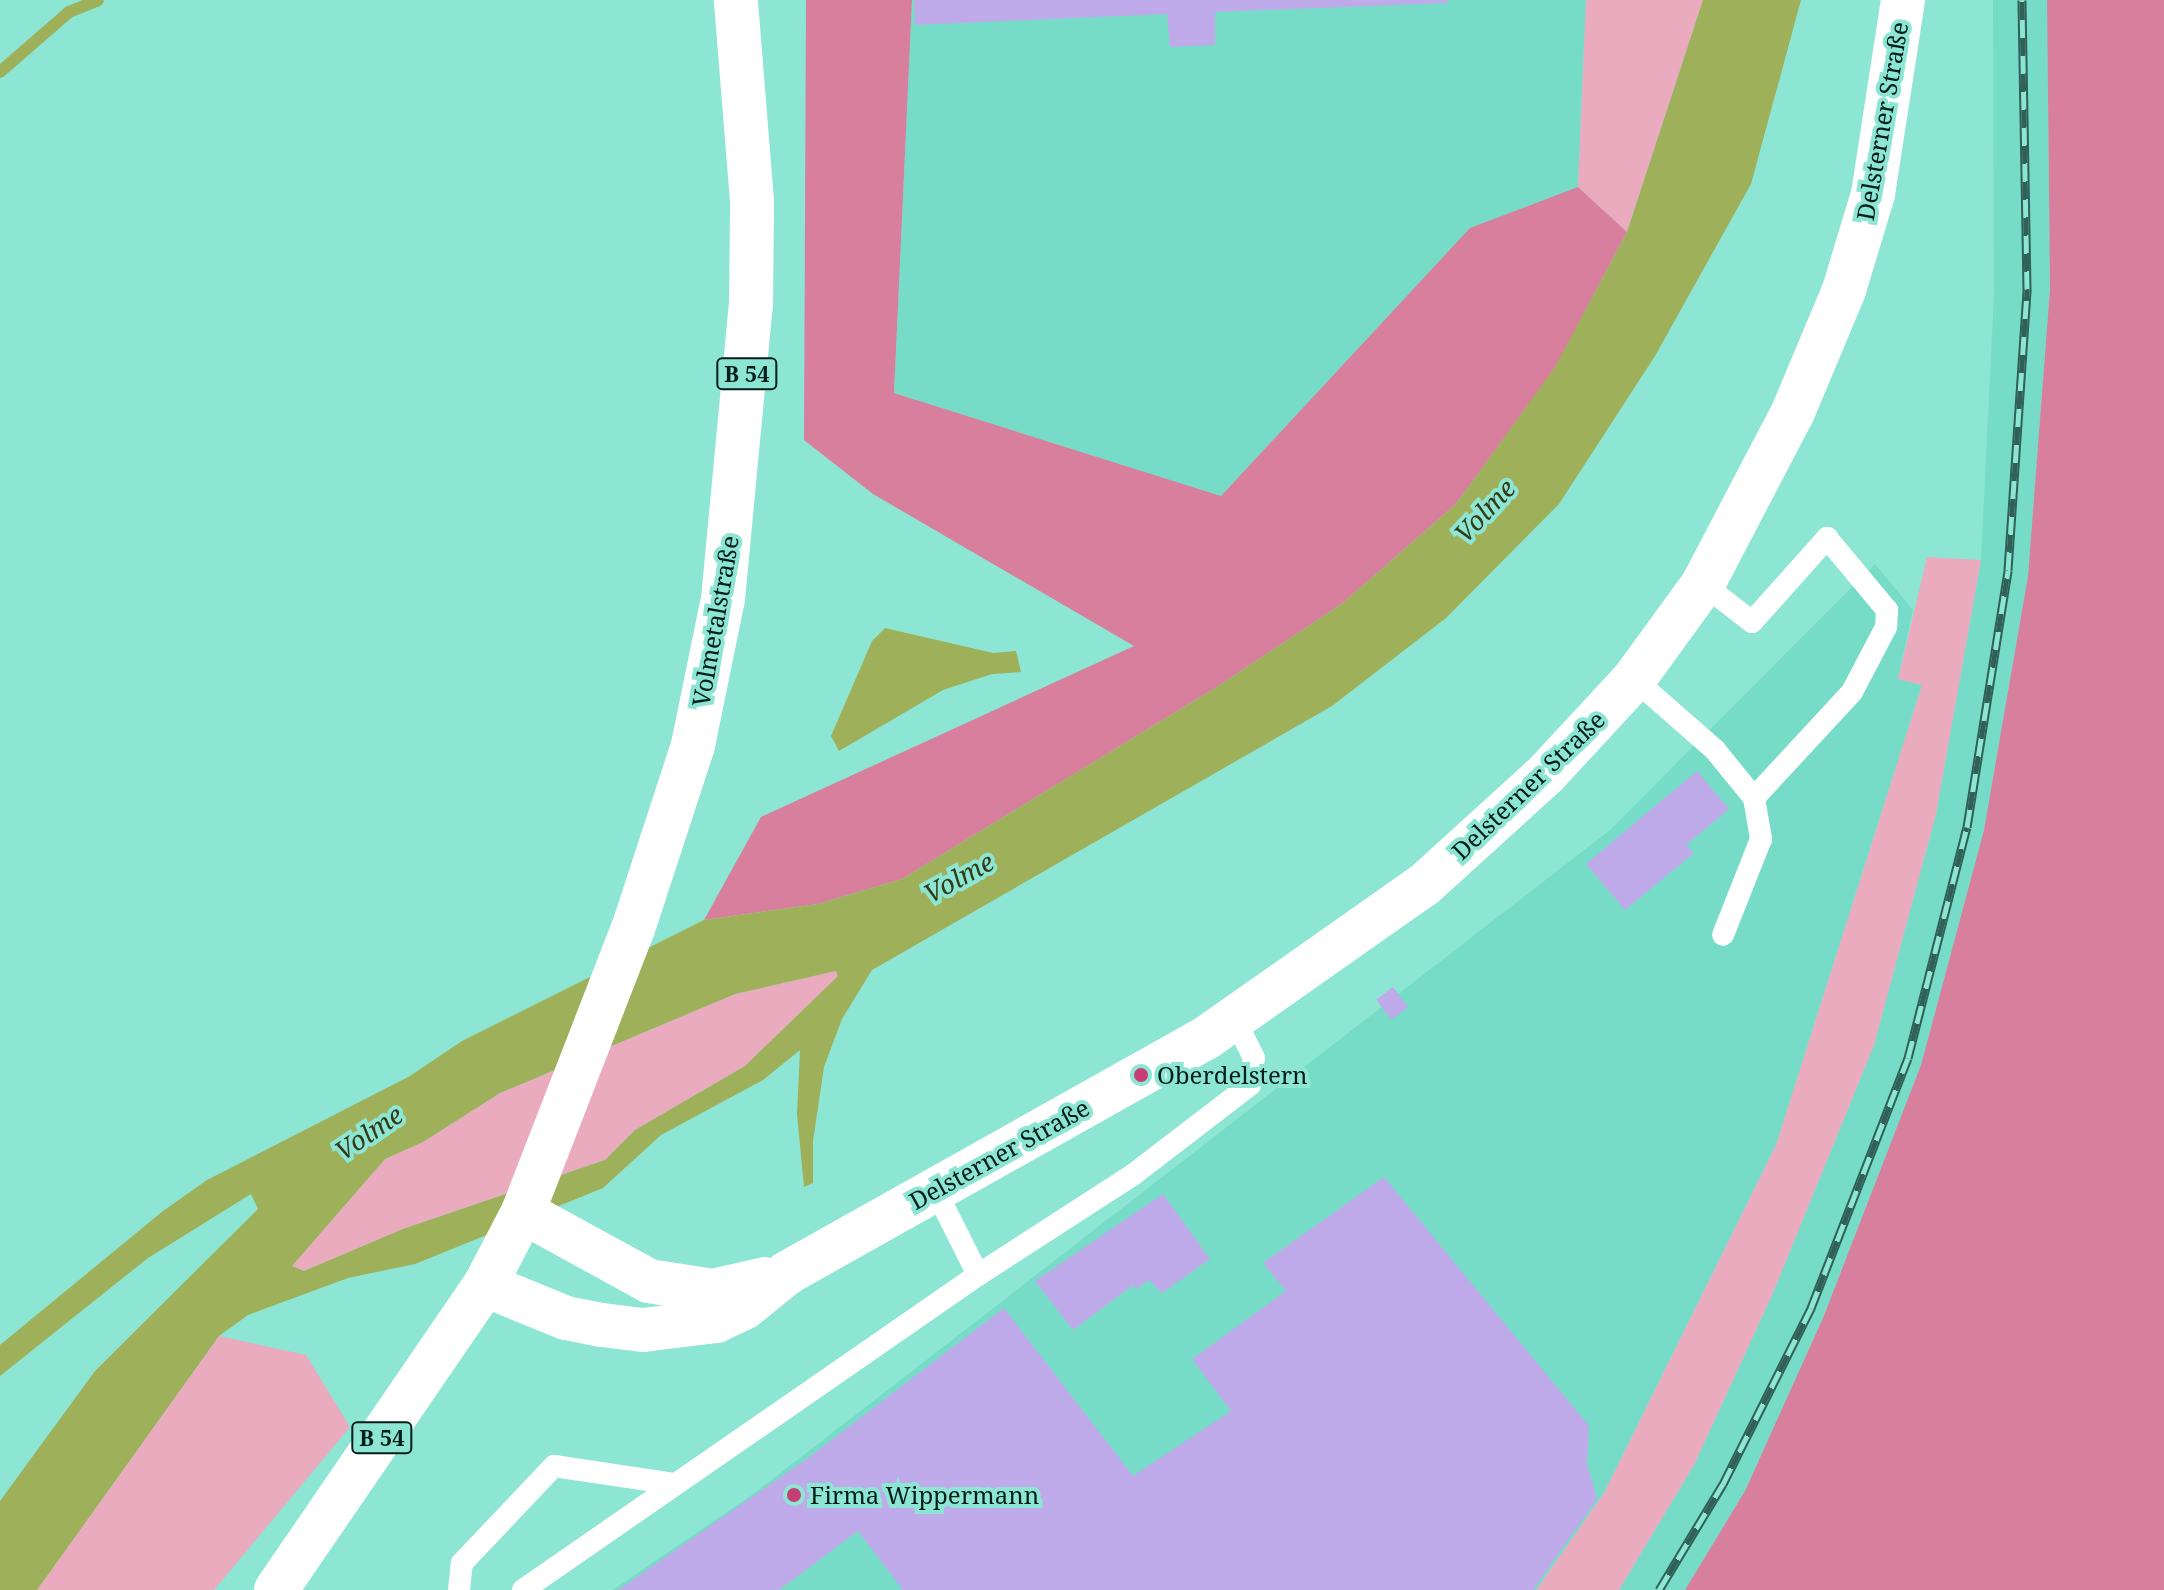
<!DOCTYPE html>
<meta charset="utf-8">
<style>
body{margin:0}
#map{position:relative;width:2164px;height:1590px;overflow:hidden;background:#8de5d3;font-family:"Noto Serif",serif}
div>[style]{position:absolute}
[style*='--x']{left:calc(var(--x)*1px);top:calc(var(--y)*1px);width:calc(var(--w)*1px);rotate:calc(var(--a)*1deg)}
.built>*{inset:0;background:#77dcc7}
.green>*{inset:0;background:#eaabbe}
.forest>*{inset:0;background:#d77f9c}
.water>*{inset:0;background:#9eb05a}
.stream>*{height:12px;margin:-6px;padding:0 6px;transform-origin:6px;border-radius:6px;background:#9eb05a}
.building>*{inset:0;background:#bfabe9;transform-origin:0 0}
.lane>*{height:22px;margin:-11px;padding:0 11px;transform-origin:11px;border-radius:11px;background:#fff}
.secondary>*{height:44px;margin:-22px;padding:0 22px;transform-origin:22px;border-radius:22px;background:#fff}
.primary>*{height:44px;margin:-22px;padding:0 22px;transform-origin:22px;border-radius:22px;background:#fff}
.rail>*{height:9px;margin-top:-4.5px;transform-origin:0;background:repeating-linear-gradient(90deg,#8de5d3 0 18px,#306057 0 36px);box-sizing:border-box;border-block:2px solid #306057}
.dots>*{width:22px;height:22px;translate:-50% -50%;box-sizing:border-box;border:4px solid #8de5d3;border-radius:50%}
span{translate:-50% -50%;white-space:nowrap;text-align:center;line-height:1.15;-webkit-text-stroke:8px #8de5d3;paint-order:stroke}
.shield-label span{padding:2px 6px;background:#8de5d3;border:2px solid;border-radius:6px;-webkit-text-stroke-width:0}
.shield-label{font-size:22px;color:#021e19;font-weight:700}
.street-label{font-size:24px;color:#021e19}
.poi-label{font-size:24px;color:#021e19}
.left{translate:0 -50%;text-align:left}
.water-label{font-size:26px;color:#333a15;font-style:italic}
</style>
<div id="map">
<div class="built">
<i style="clip-path:polygon(912px 0,1586px 0,1578px 187px,1470px 228px,1221px 496px,894px 393px)"></i>
<i style="clip-path:polygon(1993px 0,2047px 0,2050px 289px,2028px 576px,1984px 830px,1921px 1065px,1823px 1318px,1745px 1491px,1685px 1590px,1619px 1590px,1694px 1465px,1773px 1293px,1874px 1045px,1936px 814px,1981px 560px,1994px 295px)"></i>
<i style="clip-path:polygon(1875px 564px,1913px 610px,1898px 679px,1922px 685px,1776px 1145px,1604px 1493px,1536px 1590px,613px 1590px,756px 1492px,1610px 830px)"></i>
</div>
<div class="green">
<i style="clip-path:polygon(1586px 0,1703px 0,1627px 232px,1578px 187px)"></i>
<i style="clip-path:polygon(1927px 557px,1981px 560px,1936px 814px,1874px 1045px,1773px 1293px,1694px 1465px,1619px 1590px,1536px 1590px,1604px 1493px,1776px 1145px,1922px 685px,1898px 679px)"></i>
<i style="clip-path:polygon(836px 971px,838px 976px,745px 1066px,635px 1130px,605px 1160px,403px 1229px,304px 1271px,292px 1266px,385px 1159px,423px 1142px,500px 1093px,735px 994px)"></i>
<i style="clip-path:polygon(219px 1336px,306px 1355px,350px 1427px,214px 1590px,37px 1590px)"></i>
</div>
<div class="forest">
<i style="clip-path:polygon(806px 0,912px 0,894px 393px,1221px 496px,1470px 228px,1578px 187px,1627px 232px,1555px 368px,1456px 504px,1343px 603px,1220px 685px,902px 879px,818px 904px,704px 920px,761px 817px,1134px 646px,873px 494px,804px 440px)"></i>
<i style="clip-path:polygon(2047px 0,2164px 0,2164px 1590px,1685px 1590px,1745px 1491px,1823px 1318px,1921px 1065px,1984px 830px,2028px 576px,2050px 289px)"></i>
</div>
<div class="water">
<i style="clip-path:polygon(evenodd,1703px 0,1801px 0,1751px 184px,1655px 356px,1559px 504px,1446px 618px,1332px 706px,872px 970px,842px 1019px,824px 1067px,813px 1141px,813px 1183px,804px 1187px,797px 1114px,800px 1050px,763px 1080px,661px 1135px,603px 1188px,415px 1264px,348px 1278px,248px 1315px,219px 1336px,37px 1590px,0 1590px,0 1501px,95px 1371px,258px 1209px,251px 1194px,148px 1258px,0 1376px,0 1345px,163px 1211px,207px 1180px,410px 1076px,462px 1041px,704px 920px,818px 904px,902px 879px,1220px 685px,1343px 603px,1456px 504px,1555px 367px,1627px 232px,1703px 0,836px 971px,838px 976px,745px 1066px,635px 1130px,605px 1160px,403px 1229px,304px 1271px,292px 1266px,385px 1159px,423px 1142px,500px 1093px,735px 994px,836px 971px)"></i>
<i style="clip-path:polygon(885px 628px,993px 653px,1016px 651px,1021px 672px,992px 674px,943px 690px,839px 751px,831px 736px,872px 641px)"></i>
</div>
<div class="stream">
<i style="--x:0;--y:72;--w:91;--a:-41"></i>
<i style="--x:69;--y:12;--w:31;--a:-22"></i>
</div>
<div class="building">
<i style="clip-path:polygon(914px 0,1448px 0,1448px 3px,1215px 12px,1215px 45px,1170px 47px,1167px 14px,915px 25px)"></i>
<i style="clip-path:polygon(1697px 771px,1729px 809px,1686px 845px,1694px 853px,1625px 910px,1586px 864px)"></i>
<i style="left:1393px;top:987px;width:25px;height:21px;rotate:53deg"></i>
<i style="clip-path:polygon(1384px 1177px,1589px 1426px,1587px 1464px,1597px 1499px,1533px 1590px,903px 1590px,858px 1531px,779px 1590px,618px 1590px,808px 1458px,1004px 1308px,1133px 1476px,1231px 1411px,1192px 1359px,1286px 1291px,1263px 1263px)"></i>
<i style="clip-path:polygon(1163px 1194px,1210px 1259px,1162px 1293px,1149px 1280px,1136px 1289px,1133px 1285px,1073px 1330px,1035px 1281px)"></i>
</div>
<div class="lane">
<i style="--x:1703;--y:584;--w:62;--a:37.8"></i>
<i style="--x:1752;--y:622;--w:113;--a:-48.2"></i>
<i style="--x:1827;--y:538;--w:94;--a:50.2"></i>
<i style="--x:1887;--y:610;--w:17;--a:93"></i>
<i style="--x:1886;--y:627;--w:73;--a:117.6"></i>
<i style="--x:1852;--y:692;--w:144;--a:132.8"></i>
<i style="--x:1634;--y:679;--w:108;--a:41.2"></i>
<i style="--x:1715;--y:750;--w:62;--a:50.9"></i>
<i style="--x:1754;--y:798;--w:42;--a:80.3"></i>
<i style="--x:1761;--y:839;--w:103;--a:111.6"></i>
<i style="--x:978;--y:1275;--w:186;--a:-32.9"></i>
<i style="--x:1134;--y:1174;--w:146;--a:-37.5"></i>
<i style="--x:1250;--y:1085;--w:27;--a:-82"></i>
<i style="--x:1254;--y:1058;--w:42;--a:-116.6"></i>
<i style="--x:459;--y:1590;--w:27;--a:-84"></i>
<i style="--x:462;--y:1563;--w:134;--a:-46.5"></i>
<i style="--x:554;--y:1466;--w:121;--a:8.5"></i>
<i style="--x:523;--y:1590;--w:553;--a:-34.7"></i>
<i style="--x:978;--y:1275;--w:96;--a:-116.6"></i>
</div>
<div class="secondary">
<i style="--x:523;--y:1212;--w:144;--a:28.7"></i>
<i style="--x:649;--y:1281;--w:65;--a:8.9"></i>
<i style="--x:713;--y:1291;--w:53;--a:-13"></i>
<i style="--x:485;--y:1285;--w:87;--a:22.2"></i>
<i style="--x:566;--y:1318;--w:37;--a:11"></i>
<i style="--x:602;--y:1325;--w:41;--a:7"></i>
<i style="--x:643;--y:1330;--w:74;--a:-7"></i>
<i style="--x:716;--y:1321;--w:31;--a:-25"></i>
<i style="--x:744;--y:1308;--w:55;--a:-39.1"></i>
<i style="--x:787;--y:1273;--w:480;--a:-29.3"></i>
<i style="--x:1206;--y:1038;--w:266;--a:-35.1"></i>
<i style="--x:1424;--y:885;--w:165;--a:-42.3"></i>
<i style="--x:1546;--y:774;--w:129;--a:-47.2"></i>
<i style="--x:1634;--y:679;--w:117;--a:-54"></i>
<i style="--x:1703;--y:584;--w:194;--a:-62.4"></i>
<i style="--x:1793;--y:412;--w:132;--a:-67.3"></i>
<i style="--x:1844;--y:290;--w:100;--a:-73.2"></i>
<i style="--x:1873;--y:194;--w:196;--a:-81.2"></i>
</div>
<div class="primary">
<i style="--x:276;--y:1590;--w:370;--a:-55.6"></i>
<i style="--x:485;--y:1285;--w:82;--a:-62.5"></i>
<i style="--x:523;--y:1212;--w:304;--a:-68.8"></i>
<i style="--x:633;--y:929;--w:194;--a:-71.9"></i>
<i style="--x:693;--y:745;--w:149;--a:-78.4"></i>
<i style="--x:723;--y:599;--w:295;--a:-84.6"></i>
<i style="--x:751;--y:305;--w:104;--a:-89.4"></i>
<i style="--x:752;--y:201;--w:202;--a:-94.6"></i>
</div>
<div class="rail">
<i style="--x:1659;--y:1590;--w:124;--a:-58.9"></i>
<i style="--x:1723;--y:1484;--w:197;--a:-63.4"></i>
<i style="--x:1811;--y:1308;--w:268;--a:-68.8"></i>
<i style="--x:1908;--y:1058;--w:238;--a:-75.7"></i>
<i style="--x:1967;--y:827;--w:260;--a:-80.9"></i>
<i style="--x:2008;--y:570;--w:282;--a:-86.1"></i>
<i style="--x:2027;--y:289;--w:289;--a:-91"></i>
</div>
<div class="dots">
<i style="left:1141px;top:1075px;background:#c73e77"></i>
<i style="left:794px;top:1495px;background:#c73e77"></i>
</div>
<div class="shield-label">
<span style="left:747px;top:374px">B 54</span>
<span style="left:382px;top:1438px">B 54</span>
</div>
<div class="street-label">
<span style="left:1882px;top:121px;rotate:-80deg">Delsterner Straße</span>
<span style="left:715px;top:621px;rotate:-80deg">Volmetalstraße</span>
<span style="left:1528px;top:785px;rotate:-44deg">Delsterner Straße</span>
<span style="left:999px;top:1154px;rotate:-29deg">Delsterner Straße</span>
</div>
<div class="poi-label">
<span class="left" style="left:1157px;top:1075px">Oberdelstern</span>
<span class="left" style="left:810px;top:1495px">Firma Wippermann</span>
</div>
<div class="water-label">
<span style="left:1485px;top:511px;rotate:-47deg">Volme</span>
<span style="left:959px;top:878px;rotate:-29deg">Volme</span>
<span style="left:369px;top:1133px;rotate:-34deg">Volme</span>
</div>
</div>
